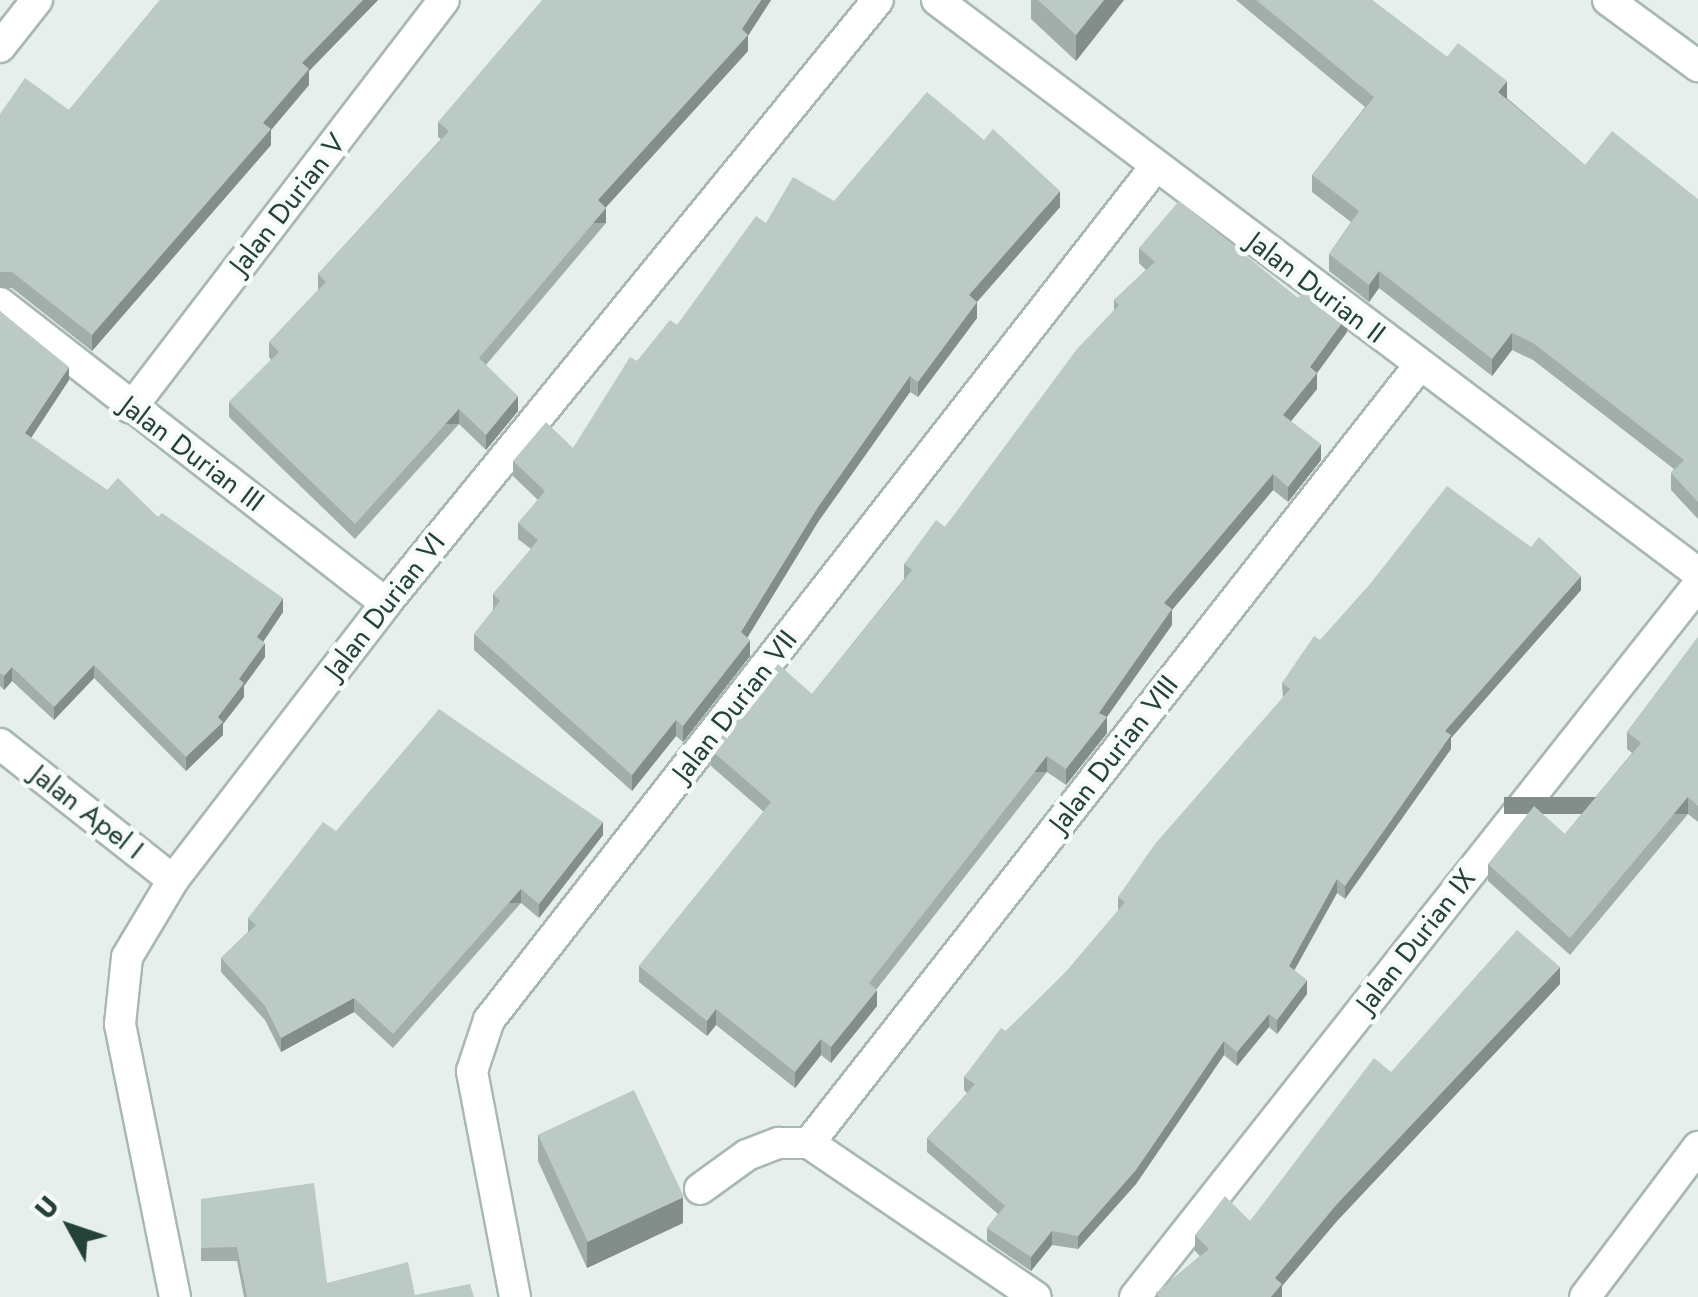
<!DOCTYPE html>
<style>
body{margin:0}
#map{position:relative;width:1698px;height:1297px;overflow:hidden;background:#e6efeb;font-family:Jost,sans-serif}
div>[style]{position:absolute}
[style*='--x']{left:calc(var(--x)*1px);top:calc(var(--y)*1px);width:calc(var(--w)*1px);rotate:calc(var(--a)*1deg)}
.roads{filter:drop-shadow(2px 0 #a8b8b2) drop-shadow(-2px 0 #a8b8b2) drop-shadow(0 2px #a8b8b2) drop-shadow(0 -2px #a8b8b2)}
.street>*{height:30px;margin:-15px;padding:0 15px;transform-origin:15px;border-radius:15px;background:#fff}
.wall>*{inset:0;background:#a1aea9}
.shaded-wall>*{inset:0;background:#838d89;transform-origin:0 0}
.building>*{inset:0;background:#bbcac4;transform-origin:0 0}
span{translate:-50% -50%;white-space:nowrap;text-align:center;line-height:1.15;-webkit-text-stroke:9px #f7fbf9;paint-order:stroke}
.street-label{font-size:28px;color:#24423a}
.north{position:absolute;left:20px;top:1177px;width:100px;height:100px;-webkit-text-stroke:8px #f7fbf9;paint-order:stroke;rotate:310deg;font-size:28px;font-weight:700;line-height:40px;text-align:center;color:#24423a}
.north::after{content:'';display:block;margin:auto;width:35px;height:45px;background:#24423a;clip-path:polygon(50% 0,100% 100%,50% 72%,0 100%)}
</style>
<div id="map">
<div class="roads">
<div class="street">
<i style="--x:937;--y:0;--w:953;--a:36.98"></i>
<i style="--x:1608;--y:0;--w:112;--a:36.3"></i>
<i style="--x:0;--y:47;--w:60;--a:-51.8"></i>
<i style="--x:0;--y:303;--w:489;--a:37.9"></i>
<i style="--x:131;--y:408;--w:514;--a:-52.51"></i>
<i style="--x:0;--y:744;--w:220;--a:38.2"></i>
<i style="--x:809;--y:1143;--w:988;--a:-51.87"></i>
<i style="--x:700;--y:1189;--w:58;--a:-35.9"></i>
<i style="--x:747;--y:1155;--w:34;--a:-21"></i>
<i style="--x:779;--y:1143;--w:30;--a:0"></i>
<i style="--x:809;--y:1143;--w:274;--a:34.2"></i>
<i style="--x:175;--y:1297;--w:278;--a:-101.4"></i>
<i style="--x:120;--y:1024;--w:67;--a:-84"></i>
<i style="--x:127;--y:957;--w:90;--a:-59.1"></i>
<i style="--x:173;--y:880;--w:349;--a:-52.4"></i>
<i style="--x:386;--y:603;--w:778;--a:-50.79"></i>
<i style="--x:515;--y:1297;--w:230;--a:-100.8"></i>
<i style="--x:472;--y:1071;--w:54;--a:-71.6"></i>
<i style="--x:489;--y:1020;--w:1084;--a:-52.01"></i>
<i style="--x:1135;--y:1297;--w:908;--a:-51.67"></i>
<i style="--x:1585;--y:1297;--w:188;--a:-53"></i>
</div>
</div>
<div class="wall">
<i style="clip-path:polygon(160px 0,378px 0,309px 71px,309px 85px,271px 130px,271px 145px,92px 351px,12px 288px,0 288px,0 114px,69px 110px)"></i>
<i style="clip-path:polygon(771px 0,748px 35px,748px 51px,606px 207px,606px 223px,486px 365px,518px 411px,486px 450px,459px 424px,355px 539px,229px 417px,229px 402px,271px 360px,269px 357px,269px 342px,318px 290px,318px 274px,441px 139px,438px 137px,438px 122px)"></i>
<i style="clip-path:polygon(1031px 0,1124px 0,1076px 61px,1031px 19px)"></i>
<i style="clip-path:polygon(1236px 0,1372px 0,1447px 57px,1507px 98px,1585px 165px,1698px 199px,1698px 519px,1671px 490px,1671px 473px,1674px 469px,1533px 360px,1512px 350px,1492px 376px,1379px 288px,1369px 302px,1329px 271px,1329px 254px,1351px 222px,1312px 192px,1312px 175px,1365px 107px)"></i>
<i style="clip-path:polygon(834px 201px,1060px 207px,977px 302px,977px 318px,918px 397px,910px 392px,818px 522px,747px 638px,750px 656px,683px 742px,676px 736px,632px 791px,474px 650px,474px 634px,493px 610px,493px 594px,531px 549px,518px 539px,518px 523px,538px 500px,513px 476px,513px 461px,573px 448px,637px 361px,677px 325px,766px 223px)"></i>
<i style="clip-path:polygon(1139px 248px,1298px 298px,1347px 332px,1317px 373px,1317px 389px,1291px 421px,1321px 460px,1288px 502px,1273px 490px,1172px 610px,1172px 625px,1106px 717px,1107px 733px,1066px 785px,1047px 772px,876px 990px,877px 1006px,831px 1063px,821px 1055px,795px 1088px,716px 1025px,707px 1036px,639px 982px,639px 966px,764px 812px,711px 766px,711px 750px,812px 694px,904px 579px,904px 564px,945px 527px,1114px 310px,1114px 300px,1146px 270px,1139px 263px)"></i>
<i style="clip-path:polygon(0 311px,69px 380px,31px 438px,107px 490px,158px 517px,283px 612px,263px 642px,265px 657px,244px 686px,244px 697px,223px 724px,223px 735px,186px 771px,94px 678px,54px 720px,12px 681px,4px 690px,0 686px)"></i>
<i style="clip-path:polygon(1581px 590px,1451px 738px,1451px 749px,1345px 899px,1337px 893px,1294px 970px,1307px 994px,1277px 1034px,1269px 1027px,1237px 1066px,1224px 1055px,1136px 1184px,1078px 1249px,1052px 1245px,1031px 1271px,987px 1241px,987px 1228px,998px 1214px,927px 1152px,927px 1138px,967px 1093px,964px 1090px,964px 1077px,1006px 1031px,1065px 973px,1118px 911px,1118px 897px,1283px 698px,1282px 683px,1320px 640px)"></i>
<i style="clip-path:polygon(1698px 637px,1698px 822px,1688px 814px,1570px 955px,1488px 881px,1488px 864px,1565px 834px,1632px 753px,1627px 749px,1627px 732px)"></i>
<i style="clip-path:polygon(336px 831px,603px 835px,539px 918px,521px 903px,393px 1048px,354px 1012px,281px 1052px,265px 1020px,221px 972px,221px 958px,248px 932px,248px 918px)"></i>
<i style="clip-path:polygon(1560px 984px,1337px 1221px,1282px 1286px,1282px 1297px,1156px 1297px,1156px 1293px,1200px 1256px,1195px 1251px,1195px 1235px,1250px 1221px,1391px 1072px)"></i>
<i style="clip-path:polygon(538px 1135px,683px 1223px,587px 1268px,538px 1161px)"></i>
<i style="clip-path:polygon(201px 1199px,327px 1283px,415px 1295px,474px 1297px,244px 1297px,237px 1261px,201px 1261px)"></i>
</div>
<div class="shaded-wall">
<i style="clip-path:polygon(363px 0,378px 0,309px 71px,309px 85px,271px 130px,271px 145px,92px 351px,92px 335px,263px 123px,302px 63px)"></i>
<i style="clip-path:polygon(761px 0,771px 0,748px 36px,748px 51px,598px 216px,598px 200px,742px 29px)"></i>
<i style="clip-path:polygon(1104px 0,1124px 0,1076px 61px,1076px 35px)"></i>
<i style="clip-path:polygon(1507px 81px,1507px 98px,1498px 109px,1498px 92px)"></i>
<i style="clip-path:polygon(1060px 191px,1060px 207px,969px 311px,969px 295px)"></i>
<i style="left:606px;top:208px;width:15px;height:197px;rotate:90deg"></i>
<i style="clip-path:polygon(1379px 271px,1379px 288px,1369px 302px,1369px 285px)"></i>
<i style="clip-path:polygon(977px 302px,977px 318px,918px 397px,918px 382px)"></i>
<i style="clip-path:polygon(1347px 316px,1347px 332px,1317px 373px,1317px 389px,1283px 431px,1283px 415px,1310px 367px)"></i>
<i style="clip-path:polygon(1512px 333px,1512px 350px,1492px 376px,1492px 359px)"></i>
<i style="clip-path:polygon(69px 367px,69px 380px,25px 447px,25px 433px)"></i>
<i style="clip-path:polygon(910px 376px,910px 392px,818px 522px,741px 648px,741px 632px,818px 507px)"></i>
<i style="clip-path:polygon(518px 396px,518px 411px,486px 450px,486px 435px)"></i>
<i style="left:459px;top:409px;width:15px;height:155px;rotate:90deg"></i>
<i style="clip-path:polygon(1321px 444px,1321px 460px,1288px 502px,1288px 487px)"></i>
<i style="clip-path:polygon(1273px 474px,1273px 490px,1172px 610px,1172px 625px,1102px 724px,1107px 717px,1107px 733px,1066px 785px,1066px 769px,1164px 603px)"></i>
<i style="clip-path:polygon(1581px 576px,1581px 590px,1451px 738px,1451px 749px,1345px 899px,1345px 886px,1445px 731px)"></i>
<i style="clip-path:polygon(283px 598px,283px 612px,257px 651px,257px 637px)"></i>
<i style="clip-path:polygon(750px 640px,750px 656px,683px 742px,683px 726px)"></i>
<i style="clip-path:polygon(265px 643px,265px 657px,244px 686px,244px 697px,223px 724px,223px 735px,186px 771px,186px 757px,218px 717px,239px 679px)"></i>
<i style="clip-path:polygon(94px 665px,94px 678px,54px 720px,54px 707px)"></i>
<i style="clip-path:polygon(12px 667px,12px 681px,4px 690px,4px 676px)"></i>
<i style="clip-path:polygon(676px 720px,676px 736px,632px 791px,632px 775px)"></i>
<i style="left:1047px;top:756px;width:16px;height:288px;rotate:90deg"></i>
<i style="left:1688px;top:797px;width:17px;height:184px;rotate:90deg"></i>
<i style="clip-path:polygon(603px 822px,603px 835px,539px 918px,539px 904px)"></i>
<i style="clip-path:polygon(1337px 879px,1337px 893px,1289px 980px,1289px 966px)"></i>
<i style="left:521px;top:889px;width:14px;height:193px;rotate:90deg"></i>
<i style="clip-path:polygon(1560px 967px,1560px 984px,1337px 1221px,1282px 1286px,1282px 1297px,1271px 1297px,1275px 1278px,1337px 1204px)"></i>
<i style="clip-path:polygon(1307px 980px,1307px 994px,1277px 1034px,1277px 1020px)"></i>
<i style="clip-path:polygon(877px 990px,877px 1006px,831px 1063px,831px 1047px)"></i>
<i style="clip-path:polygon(354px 998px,354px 1012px,281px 1052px,281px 1038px)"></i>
<i style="clip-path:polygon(716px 1009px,716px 1025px,707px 1036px,707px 1021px)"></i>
<i style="clip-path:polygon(1269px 1014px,1269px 1027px,1237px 1066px,1237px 1052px)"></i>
<i style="clip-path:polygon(821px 1039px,821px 1055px,795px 1088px,795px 1072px)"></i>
<i style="clip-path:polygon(1224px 1041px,1224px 1055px,1136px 1184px,1078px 1249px,1078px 1236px)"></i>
<i style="clip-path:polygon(683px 1197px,683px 1223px,587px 1268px,587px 1242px)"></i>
<i style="clip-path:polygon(1052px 1231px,1052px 1245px,1031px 1271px,1031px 1257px)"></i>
</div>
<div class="building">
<i style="clip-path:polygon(160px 0,363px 0,302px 63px,309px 69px,263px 123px,271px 129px,92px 335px,12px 272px,0 272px,0 114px,25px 78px,69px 110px)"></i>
<i style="clip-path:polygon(542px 0,761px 0,742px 29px,748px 35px,598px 200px,606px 208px,479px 358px,518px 396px,486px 435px,459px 409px,355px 524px,229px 402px,279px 352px,269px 342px,326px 282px,318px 274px,449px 131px,438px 122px)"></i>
<i style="clip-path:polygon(1038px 0,1104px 0,1076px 35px)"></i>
<i style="clip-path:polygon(1256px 0,1372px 0,1447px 57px,1458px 43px,1507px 81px,1498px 92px,1585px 165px,1612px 131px,1698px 199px,1698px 502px,1671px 473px,1684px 460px,1533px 343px,1512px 333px,1492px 359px,1379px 271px,1369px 285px,1329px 254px,1359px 211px,1312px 175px,1374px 97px)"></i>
<i style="clip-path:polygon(927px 92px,984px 140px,993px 129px,1060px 191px,969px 295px,977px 302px,918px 382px,910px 376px,818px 507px,741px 632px,750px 640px,683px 726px,676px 720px,632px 775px,474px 634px,500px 601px,493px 594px,538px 540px,518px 523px,545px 491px,513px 461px,546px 422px,573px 448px,630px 357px,637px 361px,670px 320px,677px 325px,756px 216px,766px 223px,793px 177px,834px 201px)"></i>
<i style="clip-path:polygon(1179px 201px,1298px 298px,1307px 286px,1347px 316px,1310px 367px,1317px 373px,1283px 415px,1321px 444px,1288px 487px,1273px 474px,1164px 603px,1172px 609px,1099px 713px,1107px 717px,1066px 769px,1047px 756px,869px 983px,877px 990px,831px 1047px,821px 1039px,795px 1072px,716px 1009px,707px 1021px,639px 966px,771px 802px,711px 750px,778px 664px,812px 694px,912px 570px,904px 564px,936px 520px,945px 527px,1077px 349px,1119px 305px,1114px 300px,1155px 262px,1139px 248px)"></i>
<i style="clip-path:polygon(0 311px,69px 367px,25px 433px,107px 490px,118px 478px,158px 517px,162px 513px,283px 598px,257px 637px,265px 643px,239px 679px,244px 683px,218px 717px,223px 722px,186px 757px,94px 665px,54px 707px,12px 667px,4px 676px,0 673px)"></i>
<i style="clip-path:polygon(1447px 486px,1531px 547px,1539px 537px,1581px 576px,1445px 731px,1451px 735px,1345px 886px,1337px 879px,1289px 966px,1307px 980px,1277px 1020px,1269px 1014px,1237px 1052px,1224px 1041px,1136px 1170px,1078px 1236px,1052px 1231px,1031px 1257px,987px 1228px,1005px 1206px,927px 1138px,975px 1084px,964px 1077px,1001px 1028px,1006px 1031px,1065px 973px,1125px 902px,1118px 897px,1155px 844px,1290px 689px,1282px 683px,1314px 636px,1320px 640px,1370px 584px)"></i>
<i style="clip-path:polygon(1698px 637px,1698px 806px,1688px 797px,1570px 938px,1488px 864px,1534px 806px,1565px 834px,1641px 743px,1627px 732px)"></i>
<i style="clip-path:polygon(439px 709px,603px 822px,539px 904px,521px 889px,393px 1034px,354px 998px,281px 1038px,265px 1006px,221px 958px,256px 925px,248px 918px,323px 822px,336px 831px)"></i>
<i style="clip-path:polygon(1517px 930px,1560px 967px,1337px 1204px,1275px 1278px,1282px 1284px,1271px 1297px,1159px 1297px,1156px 1293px,1209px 1249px,1195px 1235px,1225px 1196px,1250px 1221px,1374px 1058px,1391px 1072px)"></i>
<i style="left:634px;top:1090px;width:118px;height:106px;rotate:65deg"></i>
<i style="clip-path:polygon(314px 1183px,327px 1283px,408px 1262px,415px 1295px,470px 1284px,474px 1297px,247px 1297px,237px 1247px,201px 1248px,201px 1199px)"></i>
</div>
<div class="street-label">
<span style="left:288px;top:204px;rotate:-52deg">Jalan Durian V</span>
<span style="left:1316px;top:288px;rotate:37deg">Jalan Durian II</span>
<span style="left:192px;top:454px;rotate:37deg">Jalan Durian III</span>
<span style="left:385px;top:606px;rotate:-52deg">Jalan Durian VI</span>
<span style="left:735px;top:706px;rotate:-52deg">Jalan Durian VII</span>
<span style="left:1114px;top:754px;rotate:-52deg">Jalan Durian VIII</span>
<span style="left:87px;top:812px;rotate:38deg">Jalan Apel I</span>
<span style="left:1416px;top:941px;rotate:-52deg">Jalan Durian IX</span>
</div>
<div class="north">U</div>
</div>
